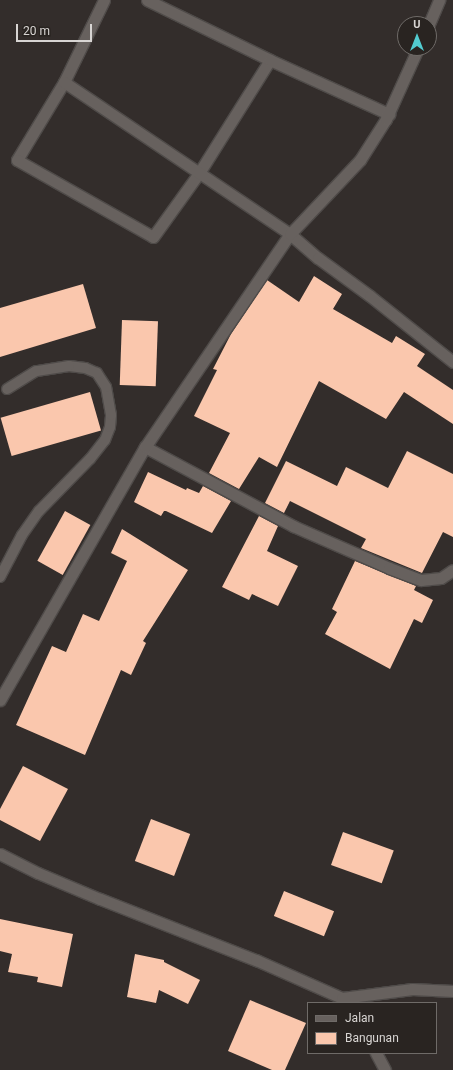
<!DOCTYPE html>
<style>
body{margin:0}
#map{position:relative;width:453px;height:1070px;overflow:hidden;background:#332d2b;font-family:Roboto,sans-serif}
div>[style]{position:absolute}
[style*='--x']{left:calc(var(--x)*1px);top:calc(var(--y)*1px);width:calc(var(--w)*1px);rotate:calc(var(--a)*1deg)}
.building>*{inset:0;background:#fac7ad;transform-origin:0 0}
.roads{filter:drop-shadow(1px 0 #4f4b49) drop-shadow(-1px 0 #4f4b49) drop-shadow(0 1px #4f4b49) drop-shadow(0 -1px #4f4b49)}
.service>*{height:10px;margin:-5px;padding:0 5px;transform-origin:5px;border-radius:5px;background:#67615e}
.minor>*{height:11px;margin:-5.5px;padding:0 5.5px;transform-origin:5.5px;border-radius:5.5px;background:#67615e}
span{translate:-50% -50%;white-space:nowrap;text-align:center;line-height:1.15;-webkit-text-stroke:4px #292421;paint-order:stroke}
.legend{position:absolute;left:307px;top:1002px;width:130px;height:52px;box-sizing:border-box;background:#292421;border:1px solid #6f6b68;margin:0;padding:5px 7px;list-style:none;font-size:12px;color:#d8d5d3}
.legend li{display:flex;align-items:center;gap:8px;height:20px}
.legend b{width:20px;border:1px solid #6f6b68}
.north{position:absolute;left:397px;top:16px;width:40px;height:40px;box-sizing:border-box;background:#292421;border:1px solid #6f6b68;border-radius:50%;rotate:0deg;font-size:11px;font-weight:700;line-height:16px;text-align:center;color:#d8d5d3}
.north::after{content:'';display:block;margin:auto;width:14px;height:18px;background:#52ccd0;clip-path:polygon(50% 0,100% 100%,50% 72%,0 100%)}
.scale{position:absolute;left:16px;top:24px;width:76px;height:18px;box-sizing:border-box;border:2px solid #d8d5d3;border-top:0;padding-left:5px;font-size:12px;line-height:14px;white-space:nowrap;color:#d8d5d3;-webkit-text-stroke:3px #292421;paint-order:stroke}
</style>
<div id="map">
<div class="building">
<i style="clip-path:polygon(314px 276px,342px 294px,333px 309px,392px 343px,396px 336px,425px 354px,417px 366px,453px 390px,453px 424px,404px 392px,386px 419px,319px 381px,277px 467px,259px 457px,239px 489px,209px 473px,230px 433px,194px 416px,217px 370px,213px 369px,231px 334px,267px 280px,299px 302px)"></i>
<i style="clip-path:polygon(83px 284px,96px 328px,0 357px,0 308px)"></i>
<i style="left:122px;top:320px;width:36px;height:65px;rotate:2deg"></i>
<i style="left:90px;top:392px;width:40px;height:93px;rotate:74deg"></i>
<i style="clip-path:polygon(407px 451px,453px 474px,453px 537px,443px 532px,422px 573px,361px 548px,366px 539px,290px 501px,284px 513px,265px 503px,286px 461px,337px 486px,346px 467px,388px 488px)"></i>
<i style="clip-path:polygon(148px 472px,186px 490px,187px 488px,199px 493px,203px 486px,231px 501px,212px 533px,166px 511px,164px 511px,161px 516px,134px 502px)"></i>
<i style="left:65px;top:511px;width:29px;height:57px;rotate:29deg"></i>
<i style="clip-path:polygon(259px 516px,278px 526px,267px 551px,298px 566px,278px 606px,252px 594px,249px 600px,222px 587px)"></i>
<i style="clip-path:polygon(122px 529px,188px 570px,143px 641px,146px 643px,131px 675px,121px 670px,85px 755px,16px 725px,52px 646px,66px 652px,83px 614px,99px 621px,127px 561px,111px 553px)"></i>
<i style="clip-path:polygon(355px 561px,416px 586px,414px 590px,433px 600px,422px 623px,414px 619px,390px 669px,325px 634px,337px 612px,332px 609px)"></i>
<i style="clip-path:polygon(23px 766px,68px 789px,40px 841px,0 820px,0 809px)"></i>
<i style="left:151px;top:819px;width:42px;height:45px;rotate:21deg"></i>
<i style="left:343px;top:832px;width:54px;height:35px;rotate:20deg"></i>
<i style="left:284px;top:891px;width:54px;height:27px;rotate:22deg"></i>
<i style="clip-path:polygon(0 919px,73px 934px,62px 987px,37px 982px,38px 977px,8px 972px,12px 954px,0 951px)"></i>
<i style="clip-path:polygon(135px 954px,164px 960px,164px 962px,200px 980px,188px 1004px,159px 990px,156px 1003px,127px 997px)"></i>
<i style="clip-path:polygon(250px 1000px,306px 1023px,285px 1070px,272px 1070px,228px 1051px)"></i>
</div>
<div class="roads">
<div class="service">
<i style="--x:0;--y:577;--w:47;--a:-62.4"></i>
<i style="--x:22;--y:535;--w:29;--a:-55"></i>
<i style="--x:39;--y:511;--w:73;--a:-45.6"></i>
<i style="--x:90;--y:459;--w:24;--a:-52"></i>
<i style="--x:105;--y:440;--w:14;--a:-69"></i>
<i style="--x:110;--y:427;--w:12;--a:-85"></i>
<i style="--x:111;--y:415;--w:28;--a:-100"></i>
<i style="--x:106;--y:387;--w:17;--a:-123"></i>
<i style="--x:97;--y:373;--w:13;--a:-157"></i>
<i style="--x:85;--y:368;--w:16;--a:-173"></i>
<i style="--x:69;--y:366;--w:33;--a:171"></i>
<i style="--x:36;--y:371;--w:34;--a:148"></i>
</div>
<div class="minor">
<i style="--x:104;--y:0;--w:91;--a:116"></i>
<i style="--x:64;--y:82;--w:91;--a:121.1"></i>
<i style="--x:17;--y:160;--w:156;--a:29.5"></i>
<i style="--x:153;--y:237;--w:79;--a:-54.3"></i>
<i style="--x:199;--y:173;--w:133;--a:-57.9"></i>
<i style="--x:147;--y:0;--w:137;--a:26"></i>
<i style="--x:270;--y:60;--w:131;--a:24.4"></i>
<i style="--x:429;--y:24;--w:26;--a:-67"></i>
<i style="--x:64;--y:82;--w:272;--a:33.9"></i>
<i style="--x:290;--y:234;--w:37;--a:41"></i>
<i style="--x:318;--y:258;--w:64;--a:36.2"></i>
<i style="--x:370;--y:296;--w:106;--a:38.5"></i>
<i style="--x:145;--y:447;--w:168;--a:28.1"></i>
<i style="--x:293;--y:526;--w:105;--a:23.6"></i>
<i style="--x:389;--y:568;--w:34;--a:21"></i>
<i style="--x:421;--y:580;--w:20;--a:-6"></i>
<i style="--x:441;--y:578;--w:14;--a:-34"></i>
<i style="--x:0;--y:700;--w:292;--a:-60.2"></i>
<i style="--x:145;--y:447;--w:258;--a:-55.8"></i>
<i style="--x:290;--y:234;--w:102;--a:-46.6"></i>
<i style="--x:360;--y:160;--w:49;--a:-57.6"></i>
<i style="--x:386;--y:119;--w:78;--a:-65.7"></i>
<i style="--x:0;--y:854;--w:42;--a:26.6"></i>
<i style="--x:38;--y:873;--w:67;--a:22.8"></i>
<i style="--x:100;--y:899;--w:168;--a:21.4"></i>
<i style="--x:256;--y:960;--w:94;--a:23.8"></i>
<i style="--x:342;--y:998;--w:71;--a:-7.3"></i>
<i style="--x:412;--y:989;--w:41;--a:2.8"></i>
<i style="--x:376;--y:1053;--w:19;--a:62"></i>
</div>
</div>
<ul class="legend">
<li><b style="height:5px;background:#67615e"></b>Jalan</li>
<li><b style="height:11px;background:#fac7ad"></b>Bangunan</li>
</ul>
<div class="north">U</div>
<div class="scale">20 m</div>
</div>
